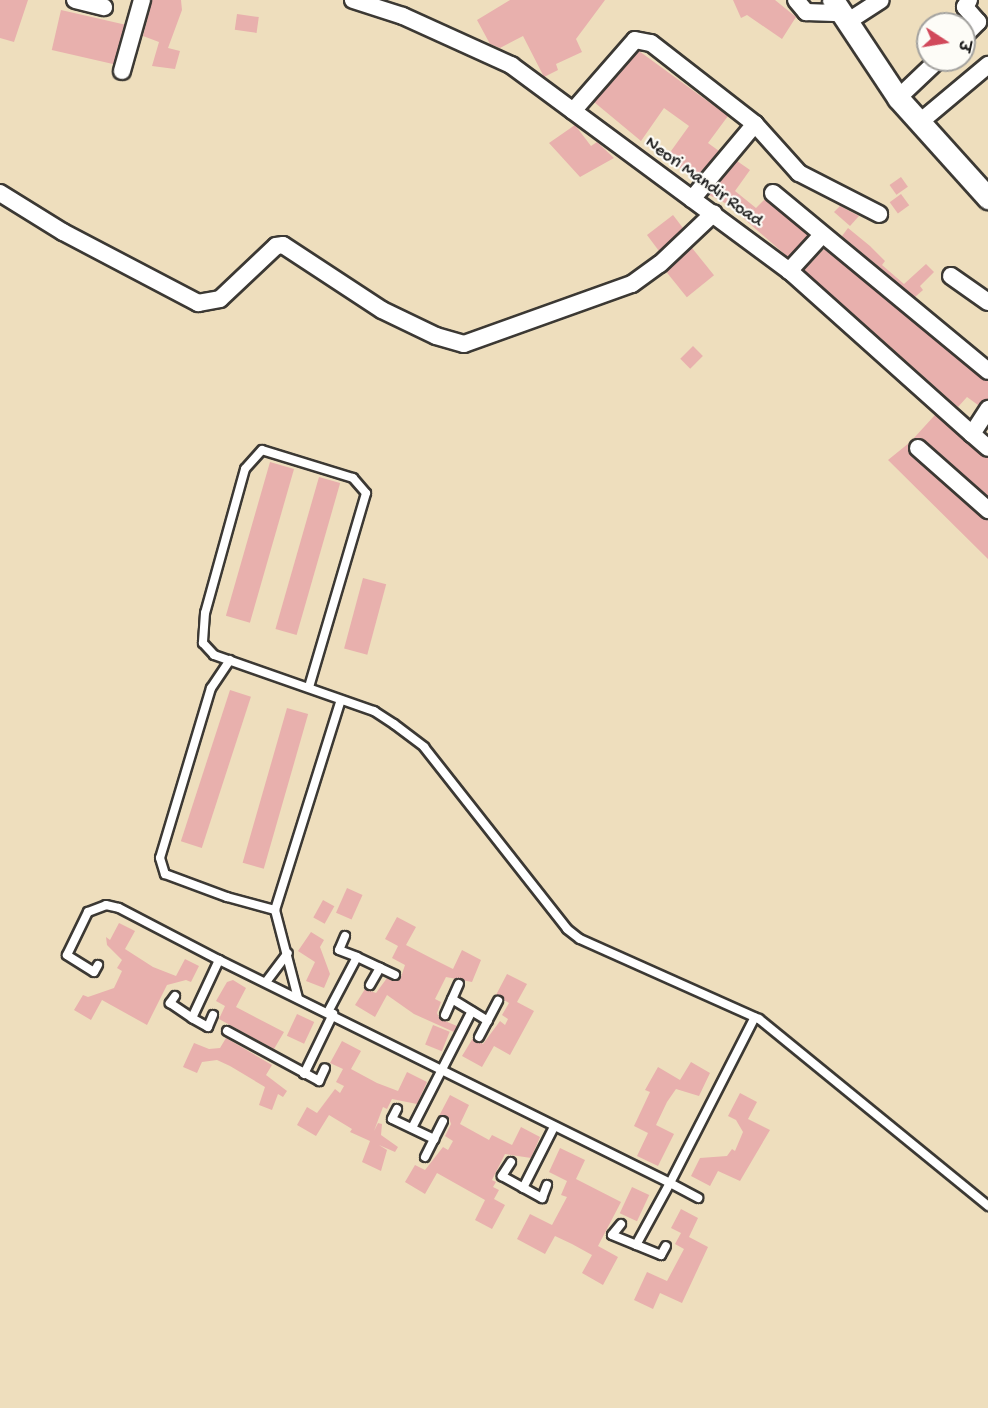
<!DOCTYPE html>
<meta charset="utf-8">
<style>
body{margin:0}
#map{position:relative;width:988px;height:1408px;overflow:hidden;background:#eedebd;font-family:"Gochi Hand","Playpen Sans Deva",sans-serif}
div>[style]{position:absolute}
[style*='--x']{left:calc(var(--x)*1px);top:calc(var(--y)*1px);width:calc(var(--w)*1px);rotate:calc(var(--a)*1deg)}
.building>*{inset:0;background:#e8b0ad;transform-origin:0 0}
.roads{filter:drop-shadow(2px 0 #3c3934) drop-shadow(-2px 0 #3c3934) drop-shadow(0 2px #3c3934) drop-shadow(0 -2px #3c3934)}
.service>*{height:8px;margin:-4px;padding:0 4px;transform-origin:4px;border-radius:4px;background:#fff}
.minor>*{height:16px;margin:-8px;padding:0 8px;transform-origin:8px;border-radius:8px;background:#fff}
.tertiary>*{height:21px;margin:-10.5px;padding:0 10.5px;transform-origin:10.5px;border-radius:10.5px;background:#fff}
span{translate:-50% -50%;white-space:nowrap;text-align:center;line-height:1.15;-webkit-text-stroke:4.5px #fdfcf7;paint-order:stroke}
.street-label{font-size:18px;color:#1c1c1c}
.north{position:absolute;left:916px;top:12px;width:60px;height:60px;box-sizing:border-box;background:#fdfcf7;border:2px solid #a3a29f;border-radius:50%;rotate:102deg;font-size:16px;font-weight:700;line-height:24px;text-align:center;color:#1c1c1c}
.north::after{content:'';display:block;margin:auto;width:21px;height:27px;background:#d1495b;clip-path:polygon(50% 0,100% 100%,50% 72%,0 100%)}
</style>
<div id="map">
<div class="building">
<i style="clip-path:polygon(0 0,28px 0,14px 42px,0 38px)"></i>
<i style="clip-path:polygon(152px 0,181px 0,182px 10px,168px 48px,180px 51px,175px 69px,152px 66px,159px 42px,143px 36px)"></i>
<i style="clip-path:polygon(510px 0,605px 0,576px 39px,582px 52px,556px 64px,558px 70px,544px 77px,523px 36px,500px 48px,490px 44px,477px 20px)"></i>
<i style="clip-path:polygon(733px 0,775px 0,796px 17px,782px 39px,747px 15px,741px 18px)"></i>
<i style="left:61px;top:10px;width:65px;height:41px;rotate:13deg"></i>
<i style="left:237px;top:14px;width:22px;height:16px;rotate:8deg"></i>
<i style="clip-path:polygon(639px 51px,728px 116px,708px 143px,719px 151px,695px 179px,666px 158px,689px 126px,664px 108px,641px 141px,594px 102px)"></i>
<i style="clip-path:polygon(575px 125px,591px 146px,597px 142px,614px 158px,580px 177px,549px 143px)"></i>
<i style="clip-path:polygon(737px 161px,750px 170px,735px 191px,756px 208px,765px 199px,808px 235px,788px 257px,727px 204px,709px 195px)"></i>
<i style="left:901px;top:177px;width:12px;height:14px;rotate:55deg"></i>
<i style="left:901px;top:194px;width:14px;height:14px;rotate:54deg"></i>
<i style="clip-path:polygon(840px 206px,859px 216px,850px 226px,834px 212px)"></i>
<i style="clip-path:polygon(673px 215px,683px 228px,659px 251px,647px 235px)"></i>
<i style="clip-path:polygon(848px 228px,870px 246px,885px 261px,882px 265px,904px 284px,926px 264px,934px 272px,920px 286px,923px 290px,915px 297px,842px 236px)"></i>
<i style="left:692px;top:248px;width:35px;height:35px;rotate:51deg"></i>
<i style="clip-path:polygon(824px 249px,988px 381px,988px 399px,978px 405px,967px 397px,958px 407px,804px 270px)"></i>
<i style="left:693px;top:346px;width:14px;height:18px;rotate:45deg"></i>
<i style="clip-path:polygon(935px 415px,988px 458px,988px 496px,925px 440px,913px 439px)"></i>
<i style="clip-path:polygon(909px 443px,911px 456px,988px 520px,988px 559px,888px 460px)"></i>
<i style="left:270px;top:462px;width:25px;height:160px;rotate:16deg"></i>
<i style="left:319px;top:477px;width:22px;height:158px;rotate:16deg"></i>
<i style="left:363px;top:578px;width:24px;height:73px;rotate:15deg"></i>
<i style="left:230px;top:690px;width:22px;height:159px;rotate:18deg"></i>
<i style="left:287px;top:708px;width:22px;height:161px;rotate:16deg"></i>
<i style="left:347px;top:888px;width:17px;height:27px;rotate:24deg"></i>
<i style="left:323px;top:900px;width:13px;height:20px;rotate:29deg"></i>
<i style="clip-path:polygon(397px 917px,416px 927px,406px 945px,433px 959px,453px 969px,462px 950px,481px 960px,472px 982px,446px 977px,435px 999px,441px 1002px,437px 1013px,440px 1019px,457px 1026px,454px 1032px,414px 1014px,387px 995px,375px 1017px,355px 1005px,365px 989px,376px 993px,387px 978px,395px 981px,401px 977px,405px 965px,392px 958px,398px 946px,385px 939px)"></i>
<i style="clip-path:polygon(119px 923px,135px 931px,125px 949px,153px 967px,176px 976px,185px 959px,199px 966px,191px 982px,186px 980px,167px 985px,147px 1025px,102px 1000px,91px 1020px,74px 1010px,83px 995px,88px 997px,114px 988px,122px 971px,117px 968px,122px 960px,107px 945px,106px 937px,110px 940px)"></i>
<i style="clip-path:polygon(311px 932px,324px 940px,320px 947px,330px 974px,324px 988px,306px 981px,315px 962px,298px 951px)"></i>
<i style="clip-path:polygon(507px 974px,527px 984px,517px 1002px,534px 1011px,510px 1055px,494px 1046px,482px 1067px,462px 1056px,473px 1038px,483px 1044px,500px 1021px,505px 1025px,508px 1019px,502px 1015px,509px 1003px,496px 995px)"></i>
<i style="clip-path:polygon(233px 980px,246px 988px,236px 1007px,284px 1032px,274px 1049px,219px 1019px,225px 1006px,216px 1001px,227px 982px)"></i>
<i style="left:297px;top:1014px;width:19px;height:24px;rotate:25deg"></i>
<i style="left:433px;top:1025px;width:18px;height:21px;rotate:22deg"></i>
<i style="clip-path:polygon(226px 1038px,272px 1065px,266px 1075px,287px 1091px,283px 1097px,278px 1094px,272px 1110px,259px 1105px,265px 1087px,230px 1066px,217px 1060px,202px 1062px,197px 1073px,183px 1067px,194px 1043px,209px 1049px,220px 1048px)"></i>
<i style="clip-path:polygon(342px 1041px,361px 1051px,351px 1069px,377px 1083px,398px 1091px,407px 1072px,427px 1082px,417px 1104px,392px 1099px,387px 1109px,383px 1107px,374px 1131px,378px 1123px,382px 1124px,381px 1135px,398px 1147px,395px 1152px,379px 1145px,387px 1150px,381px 1171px,362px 1162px,370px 1141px,350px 1132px,352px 1129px,329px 1115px,316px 1136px,297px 1125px,307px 1107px,317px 1113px,335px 1089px,340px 1093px,344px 1086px,336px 1082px,343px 1069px,330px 1063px)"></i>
<i style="clip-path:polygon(691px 1062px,710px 1073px,699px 1096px,676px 1089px,667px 1102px,656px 1125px,674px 1134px,658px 1166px,637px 1156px,648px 1133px,634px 1126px,650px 1092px,645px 1090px,658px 1067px,680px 1080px)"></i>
<i style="clip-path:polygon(740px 1093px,757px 1102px,748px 1119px,770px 1130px,740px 1181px,718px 1171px,710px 1186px,691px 1176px,700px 1158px,727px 1156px,732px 1149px,735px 1151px,743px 1132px,736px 1120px,728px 1116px)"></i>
<i style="clip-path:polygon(450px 1095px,469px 1105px,460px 1124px,489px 1140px,492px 1135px,512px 1145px,521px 1127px,540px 1137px,531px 1158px,505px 1154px,492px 1180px,496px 1182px,493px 1187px,499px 1190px,494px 1199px,505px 1205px,492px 1229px,475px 1220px,485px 1200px,437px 1173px,425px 1194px,405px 1182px,415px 1165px,425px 1170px,443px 1147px,448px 1150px,453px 1141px,445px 1136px,451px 1124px,449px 1118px,439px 1116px)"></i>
<i style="clip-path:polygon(560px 1148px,585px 1160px,576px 1179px,621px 1202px,598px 1246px,618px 1257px,603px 1285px,582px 1273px,592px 1255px,572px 1244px,555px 1236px,545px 1254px,517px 1239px,530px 1214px,552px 1225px,567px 1197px,561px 1195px,567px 1181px,549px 1172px)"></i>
<i style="left:632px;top:1187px;width:19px;height:29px;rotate:25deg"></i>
<i style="clip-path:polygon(681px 1209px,698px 1218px,689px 1237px,708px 1247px,682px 1303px,660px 1293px,653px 1309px,634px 1300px,647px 1272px,667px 1281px,684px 1249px,675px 1244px,681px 1233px,671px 1228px)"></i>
</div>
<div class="roads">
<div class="service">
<i style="--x:230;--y:660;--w:34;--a:124"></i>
<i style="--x:211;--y:688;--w:177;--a:106.7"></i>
<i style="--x:160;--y:858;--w:17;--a:73"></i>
<i style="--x:165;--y:874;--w:66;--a:20.4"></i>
<i style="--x:227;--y:897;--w:50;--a:15.2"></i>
<i style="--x:275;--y:910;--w:220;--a:-72.6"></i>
<i style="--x:309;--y:687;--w:202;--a:-73.6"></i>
<i style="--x:366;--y:493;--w:20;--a:-131"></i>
<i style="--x:353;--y:478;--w:95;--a:-162.9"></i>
<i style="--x:262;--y:450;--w:25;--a:132"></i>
<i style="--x:245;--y:469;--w:149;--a:105.5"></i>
<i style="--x:205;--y:613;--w:30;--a:94"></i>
<i style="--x:203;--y:643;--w:16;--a:47"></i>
<i style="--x:214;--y:655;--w:170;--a:19.3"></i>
<i style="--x:374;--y:711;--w:24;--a:33"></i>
<i style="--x:394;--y:724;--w:38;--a:37"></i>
<i style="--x:424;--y:747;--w:231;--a:51.8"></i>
<i style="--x:567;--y:929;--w:16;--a:38"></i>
<i style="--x:580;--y:939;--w:196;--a:24.1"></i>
<i style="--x:759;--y:1019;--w:296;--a:39.2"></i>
<i style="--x:275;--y:910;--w:91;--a:75.4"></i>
<i style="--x:345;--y:936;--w:15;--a:113"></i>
<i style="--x:339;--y:950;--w:19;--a:21"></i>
<i style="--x:98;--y:965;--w:8;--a:120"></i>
<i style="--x:94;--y:972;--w:32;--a:-148"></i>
<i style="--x:67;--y:955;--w:48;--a:-64"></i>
<i style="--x:88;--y:912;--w:19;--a:-21"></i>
<i style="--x:106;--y:905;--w:13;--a:13"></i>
<i style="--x:119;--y:908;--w:113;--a:27.5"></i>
<i style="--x:266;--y:982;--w:36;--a:-53"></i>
<i style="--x:370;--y:985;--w:20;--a:-60"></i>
<i style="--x:175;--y:996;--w:9;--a:126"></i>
<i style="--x:170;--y:1003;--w:27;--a:34"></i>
<i style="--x:452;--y:999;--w:42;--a:31.4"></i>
<i style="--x:328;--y:1012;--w:62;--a:-62.2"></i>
<i style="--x:357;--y:957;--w:42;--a:25.3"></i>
<i style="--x:213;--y:1015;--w:13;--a:113"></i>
<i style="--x:208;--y:1027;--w:18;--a:-151"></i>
<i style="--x:192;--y:1018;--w:64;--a:-65"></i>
<i style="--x:219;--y:960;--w:503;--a:26.31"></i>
<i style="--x:670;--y:1183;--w:186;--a:-62.9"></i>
<i style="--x:445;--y:1015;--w:34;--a:-66"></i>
<i style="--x:227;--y:1031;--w:105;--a:28.5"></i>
<i style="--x:319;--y:1081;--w:14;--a:-65"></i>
<i style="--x:479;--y:1037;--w:41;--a:-62.2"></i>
<i style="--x:304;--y:1074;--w:67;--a:-64.2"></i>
<i style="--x:397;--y:1109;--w:11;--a:117"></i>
<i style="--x:392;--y:1119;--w:47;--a:25.5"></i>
<i style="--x:412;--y:1128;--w:131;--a:-62.9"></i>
<i style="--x:425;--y:1157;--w:40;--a:-63.4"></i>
<i style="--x:511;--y:1162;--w:17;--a:123"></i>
<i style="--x:502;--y:1176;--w:46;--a:28.8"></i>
<i style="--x:542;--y:1198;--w:14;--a:-69"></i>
<i style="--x:523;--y:1188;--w:68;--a:-63.1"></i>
<i style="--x:621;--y:1224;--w:14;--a:129"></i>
<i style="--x:612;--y:1235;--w:53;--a:22.2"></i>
<i style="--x:661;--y:1255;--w:10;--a:-61"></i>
<i style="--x:636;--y:1245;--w:71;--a:-61.3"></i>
<i style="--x:670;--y:1183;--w:32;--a:28"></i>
</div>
<div class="minor">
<i style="--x:75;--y:0;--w:30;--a:14"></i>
<i style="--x:353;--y:0;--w:52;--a:17.7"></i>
<i style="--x:403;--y:16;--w:119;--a:24.4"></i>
<i style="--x:511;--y:65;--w:351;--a:36.5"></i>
<i style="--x:793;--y:274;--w:240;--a:41.8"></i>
<i style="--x:972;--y:434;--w:30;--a:-57"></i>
<i style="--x:796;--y:0;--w:16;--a:50"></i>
<i style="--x:806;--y:12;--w:35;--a:2"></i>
<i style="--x:847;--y:22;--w:40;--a:-32.9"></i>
<i style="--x:964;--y:36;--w:20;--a:-45"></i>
<i style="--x:978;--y:22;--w:20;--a:-131"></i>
<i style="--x:965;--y:7;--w:8;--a:-60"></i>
<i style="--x:122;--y:71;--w:74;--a:-74.3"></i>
<i style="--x:898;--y:98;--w:55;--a:-43.5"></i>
<i style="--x:573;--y:111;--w:94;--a:-48.9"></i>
<i style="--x:635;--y:40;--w:16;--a:11"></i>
<i style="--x:651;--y:43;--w:132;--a:37.9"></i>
<i style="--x:755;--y:124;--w:66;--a:48.1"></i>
<i style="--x:799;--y:173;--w:90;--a:27.1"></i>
<i style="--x:920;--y:122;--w:89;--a:-40"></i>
<i style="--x:0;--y:193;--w:74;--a:31.8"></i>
<i style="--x:63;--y:232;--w:153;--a:27.7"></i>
<i style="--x:198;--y:303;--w:22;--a:-10"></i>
<i style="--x:220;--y:299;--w:77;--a:-43.4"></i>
<i style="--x:276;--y:246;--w:7;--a:-8"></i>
<i style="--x:283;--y:245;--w:118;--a:33.3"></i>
<i style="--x:382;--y:310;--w:60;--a:25.7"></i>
<i style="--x:436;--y:336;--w:29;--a:16"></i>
<i style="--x:464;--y:344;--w:178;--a:-19.7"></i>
<i style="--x:632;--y:284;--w:34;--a:-36"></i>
<i style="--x:660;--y:264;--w:74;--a:-43.4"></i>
<i style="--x:773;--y:193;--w:279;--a:39.6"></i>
<i style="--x:692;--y:199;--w:98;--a:-50"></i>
<i style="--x:789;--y:271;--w:49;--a:-47.5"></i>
<i style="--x:951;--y:276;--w:45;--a:35.1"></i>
<i style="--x:972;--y:434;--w:21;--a:41"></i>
<i style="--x:918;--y:448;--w:94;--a:41.5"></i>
</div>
<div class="tertiary">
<i style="--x:833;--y:0;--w:118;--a:56.4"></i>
<i style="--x:898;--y:98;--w:135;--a:48"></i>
</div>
</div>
<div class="street-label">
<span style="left:703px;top:183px;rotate:36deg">Neori Mandir Road</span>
</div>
<div class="north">उ</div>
</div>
